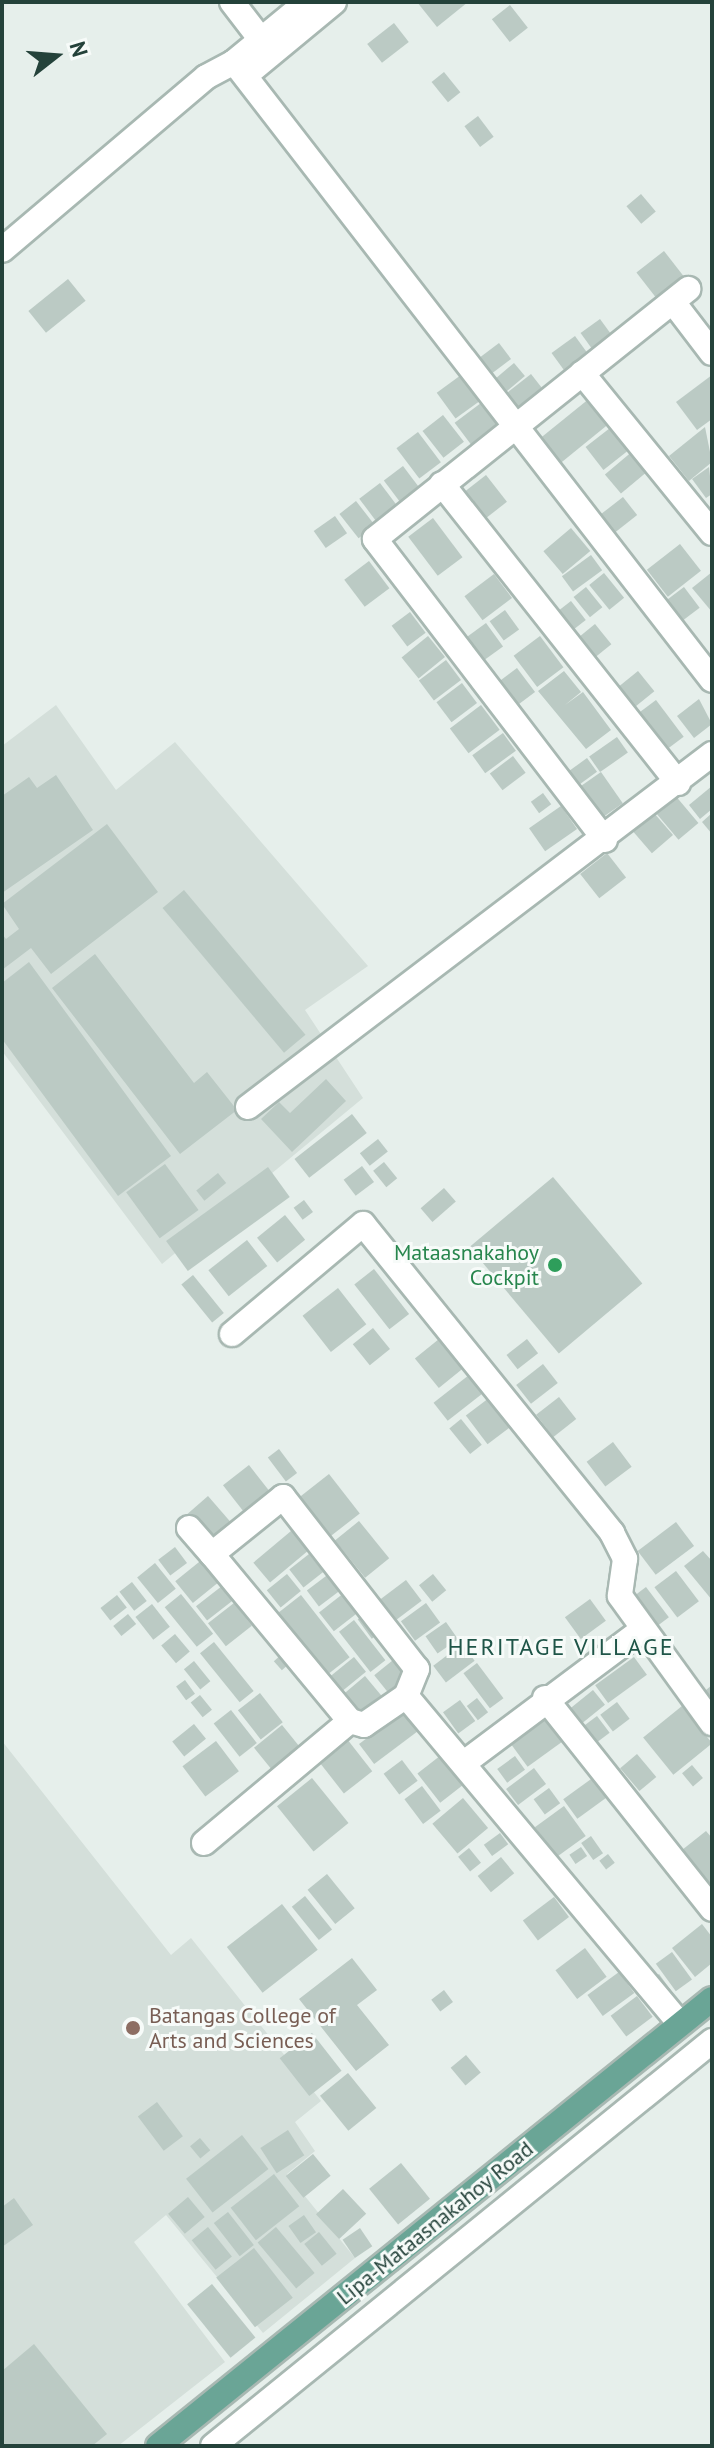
<!DOCTYPE html>
<style>
body{margin:0}
#map{position:relative;width:714px;height:2448px;overflow:hidden;background:#e6efeb;font-family:"PT Sans",sans-serif}
div>[style]{position:absolute}
[style*='--x']{left:calc(var(--x)*1px);top:calc(var(--y)*1px);width:calc(var(--w)*1px);rotate:calc(var(--a)*1deg)}
.built>*{inset:0;background:#d4dfda}
.building>*{inset:0;background:#bbcac4;transform-origin:0 0}
.roads{filter:drop-shadow(2px 0 #a8b8b2) drop-shadow(-2px 0 #a8b8b2) drop-shadow(0 2px #a8b8b2) drop-shadow(0 -2px #a8b8b2)}
.minor>*{height:24px;margin:-12px;padding:0 12px;transform-origin:12px;border-radius:12px;background:#fff}
.major>*{height:24px;margin:-12px;padding:0 12px;transform-origin:12px;border-radius:12px;background:#6aa596}
.dots>*{width:22px;height:22px;translate:-50% -50%;box-sizing:border-box;border:4px solid #f7fbf9;border-radius:50%}
span{translate:-50% -50%;white-space:nowrap;text-align:center;line-height:1.15;-webkit-text-stroke:6px #f7fbf9;paint-order:stroke}
.leisure-label{font-size:22px;color:#27864d}
.right{translate:-100% -50%;text-align:right}
.education-label{font-size:22px;color:#785e54}
.left{translate:0 -50%;text-align:left}
.street-label{font-size:22px;color:#24423a}
.neighbourhood-label{font-size:24px;color:#1f5548;letter-spacing:2px}
.frame{position:absolute;inset:0;border:4px solid #24423a;pointer-events:none}
.north{position:absolute;left:16px;top:16px;width:80px;height:80px;-webkit-text-stroke:6px #f7fbf9;paint-order:stroke;rotate:73deg;font-size:22px;font-weight:700;line-height:32px;text-align:center;color:#24423a}
.north::after{content:'';display:block;margin:auto;width:28px;height:36px;background:#24423a;clip-path:polygon(50% 0,100% 100%,50% 72%,0 100%)}
</style>
<div id="map">
<div class="built">
<i style="clip-path:polygon(56px 705px,116px 790px,175px 742px,368px 966px,305px 1010px,363px 1098px,162px 1264px,2px 1051px,2px 746px)"></i>
<i style="clip-path:polygon(2px 1741px,171px 1955px,191px 1938px,321px 2101px,295px 2122px,315px 2151px,287px 2174px,355px 2258px,263px 2333px,166px 2215px,134px 2242px,225px 2362px,118px 2446px,2px 2446px)"></i>
</div>
<div class="building">
<i style="clip-path:polygon(417px 2px,468px 2px,437px 27px)"></i>
<i style="left:510px;top:5px;width:29px;height:23px;rotate:52deg"></i>
<i style="left:394px;top:23px;width:24px;height:34px;rotate:52deg"></i>
<i style="left:444px;top:72px;width:26px;height:16px;rotate:51deg"></i>
<i style="left:478px;top:116px;width:26px;height:17px;rotate:53deg"></i>
<i style="left:641px;top:194px;width:23px;height:19px;rotate:50deg"></i>
<i style="left:664px;top:251px;width:31px;height:35px;rotate:52deg"></i>
<i style="left:68px;top:279px;width:28px;height:51px;rotate:51deg"></i>
<i style="left:600px;top:319px;width:31px;height:24px;rotate:54deg"></i>
<i style="left:575px;top:336px;width:26px;height:29px;rotate:54deg"></i>
<i style="left:499px;top:343px;width:20px;height:27px;rotate:53deg"></i>
<i style="left:514px;top:363px;width:17px;height:24px;rotate:50deg"></i>
<i style="left:531px;top:374px;width:29px;height:32px;rotate:52deg"></i>
<i style="left:461px;top:375px;width:32px;height:30px;rotate:54deg"></i>
<i style="clip-path:polygon(712px 375px,712px 419px,697px 430px,676px 402px)"></i>
<i style="left:590px;top:398px;width:32px;height:68px;rotate:51deg"></i>
<i style="left:481px;top:403px;width:35px;height:33px;rotate:53deg"></i>
<i style="left:443px;top:415px;width:34px;height:26px;rotate:52deg"></i>
<i style="clip-path:polygon(705px 427px,712px 462px,689px 481px,669px 456px)"></i>
<i style="left:610px;top:428px;width:29px;height:31px;rotate:52deg"></i>
<i style="left:418px;top:432px;width:38px;height:27px;rotate:53deg"></i>
<i style="left:634px;top:450px;width:25px;height:38px;rotate:50deg"></i>
<i style="left:403px;top:466px;width:35px;height:24px;rotate:53deg"></i>
<i style="clip-path:polygon(709px 467px,712px 494px,706px 498px,692px 479px)"></i>
<i style="left:486px;top:475px;width:34px;height:28px;rotate:52deg"></i>
<i style="left:380px;top:483px;width:31px;height:26px;rotate:53deg"></i>
<i style="left:623px;top:497px;width:23px;height:29px;rotate:52deg"></i>
<i style="left:356px;top:501px;width:31px;height:21px;rotate:52deg"></i>
<i style="left:335px;top:516px;width:21px;height:26px;rotate:55deg"></i>
<i style="left:433px;top:518px;width:49px;height:31px;rotate:53deg"></i>
<i style="left:571px;top:528px;width:30px;height:36px;rotate:50deg"></i>
<i style="left:680px;top:544px;width:34px;height:42px;rotate:52deg"></i>
<i style="left:591px;top:555px;width:19px;height:36px;rotate:54deg"></i>
<i style="left:369px;top:561px;width:34px;height:31px;rotate:53deg"></i>
<i style="clip-path:polygon(712px 572px,712px 612px,692px 588px)"></i>
<i style="left:604px;top:573px;width:32px;height:19px;rotate:51deg"></i>
<i style="left:494px;top:574px;width:30px;height:37px;rotate:53deg"></i>
<i style="left:586px;top:587px;width:26px;height:16px;rotate:51deg"></i>
<i style="left:684px;top:587px;width:26px;height:22px;rotate:53deg"></i>
<i style="left:571px;top:601px;width:24px;height:27px;rotate:52deg"></i>
<i style="left:505px;top:610px;width:24px;height:19px;rotate:54deg"></i>
<i style="left:410px;top:612px;width:26px;height:23px;rotate:53deg"></i>
<i style="left:486px;top:623px;width:29px;height:36px;rotate:54deg"></i>
<i style="left:595px;top:624px;width:26px;height:30px;rotate:51deg"></i>
<i style="left:428px;top:636px;width:27px;height:34px;rotate:51deg"></i>
<i style="left:540px;top:636px;width:39px;height:33px;rotate:53deg"></i>
<i style="left:446px;top:660px;width:25px;height:34px;rotate:53deg"></i>
<i style="left:517px;top:668px;width:30px;height:33px;rotate:53deg"></i>
<i style="clip-path:polygon(564px 671px,581px 692px,565px 705px,583px 692px,611px 730px,586px 749px,538px 691px)"></i>
<i style="left:638px;top:671px;width:26px;height:33px;rotate:51deg"></i>
<i style="left:462px;top:683px;width:25px;height:32px;rotate:53deg"></i>
<i style="clip-path:polygon(699px 699px,712px 724px,694px 738px,677px 716px)"></i>
<i style="left:656px;top:700px;width:46px;height:33px;rotate:53deg"></i>
<i style="left:481px;top:705px;width:31px;height:39px;rotate:53deg"></i>
<i style="left:503px;top:733px;width:22px;height:38px;rotate:54deg"></i>
<i style="left:617px;top:737px;width:19px;height:34px;rotate:55deg"></i>
<i style="left:513px;top:756px;width:21px;height:29px;rotate:53deg"></i>
<i style="left:587px;top:758px;width:17px;height:35px;rotate:54deg"></i>
<i style="left:601px;top:772px;width:38px;height:31px;rotate:55deg"></i>
<i style="clip-path:polygon(56px 775px,93px 830px,2px 893px,2px 796px,29px 777px,37px 788px)"></i>
<i style="clip-path:polygon(712px 786px,712px 809px,700px 819px,689px 805px)"></i>
<i style="left:543px;top:793px;width:14px;height:15px;rotate:54deg"></i>
<i style="left:674px;top:794px;width:38px;height:26px;rotate:50deg"></i>
<i style="left:561px;top:806px;width:28px;height:39px;rotate:55deg"></i>
<i style="left:654px;top:813px;width:29px;height:28px;rotate:49deg"></i>
<i style="clip-path:polygon(712px 813px,712px 834px,702px 822px)"></i>
<i style="clip-path:polygon(107px 824px,158px 892px,51px 974px,31px 948px,2px 970px,2px 934px,6px 939px,19px 929px,2px 904px)"></i>
<i style="left:607px;top:853px;width:31px;height:34px;rotate:52deg"></i>
<i style="left:184px;top:890px;width:189px;height:28px;rotate:50deg"></i>
<i style="clip-path:polygon(95px 954px,194px 1083px,207px 1072px,237px 1110px,180px 1154px,52px 988px)"></i>
<i style="clip-path:polygon(29px 962px,171px 1156px,118px 1196px,2px 1039px,2px 983px)"></i>
<i style="clip-path:polygon(326px 1079px,346px 1101px,292px 1152px,261px 1119px,279px 1102px,290px 1113px)"></i>
<i style="left:352px;top:1114px;width:24px;height:73px;rotate:52deg"></i>
<i style="left:378px;top:1139px;width:16px;height:23px;rotate:52deg"></i>
<i style="left:384px;top:1162px;width:21px;height:14px;rotate:51deg"></i>
<i style="left:165px;top:1164px;width:57px;height:48px;rotate:54deg"></i>
<i style="left:362px;top:1166px;width:20px;height:23px;rotate:53deg"></i>
<i style="left:268px;top:1167px;width:37px;height:126px;rotate:54deg"></i>
<i style="left:218px;top:1173px;width:13px;height:28px;rotate:51deg"></i>
<i style="left:553px;top:1177px;width:139px;height:109px;rotate:50deg"></i>
<i style="left:444px;top:1188px;width:18px;height:31px;rotate:49deg"></i>
<i style="left:304px;top:1200px;width:15px;height:13px;rotate:53deg"></i>
<i style="left:285px;top:1215px;width:32px;height:36px;rotate:51deg"></i>
<i style="left:247px;top:1240px;width:33px;height:49px;rotate:52deg"></i>
<i style="left:374px;top:1269px;width:57px;height:25px;rotate:52deg"></i>
<i style="left:193px;top:1275px;width:49px;height:15px;rotate:51deg"></i>
<i style="left:338px;top:1288px;width:46px;height:45px;rotate:52deg"></i>
<i style="left:373px;top:1328px;width:27px;height:26px;rotate:51deg"></i>
<i style="left:439px;top:1339px;width:38px;height:31px;rotate:51deg"></i>
<i style="left:527px;top:1339px;width:18px;height:26px;rotate:52deg"></i>
<i style="left:543px;top:1364px;width:24px;height:34px;rotate:52deg"></i>
<i style="left:469px;top:1375px;width:23px;height:45px;rotate:52deg"></i>
<i style="left:559px;top:1397px;width:28px;height:29px;rotate:52deg"></i>
<i style="left:489px;top:1398px;width:36px;height:29px;rotate:53deg"></i>
<i style="left:461px;top:1419px;width:33px;height:15px;rotate:51deg"></i>
<i style="left:613px;top:1442px;width:31px;height:33px;rotate:53deg"></i>
<i style="left:279px;top:1449px;width:30px;height:14px;rotate:53deg"></i>
<i style="left:249px;top:1465px;width:34px;height:33px;rotate:52deg"></i>
<i style="left:329px;top:1474px;width:50px;height:38px;rotate:52deg"></i>
<i style="left:208px;top:1496px;width:38px;height:33px;rotate:49deg"></i>
<i style="left:359px;top:1521px;width:48px;height:31px;rotate:51deg"></i>
<i style="left:676px;top:1522px;width:30px;height:48px;rotate:53deg"></i>
<i style="left:297px;top:1526px;width:26px;height:57px;rotate:50deg"></i>
<i style="left:175px;top:1547px;width:20px;height:21px;rotate:53deg"></i>
<i style="clip-path:polygon(703px 1551px,712px 1561px,712px 1600px,684px 1566px)"></i>
<i style="left:309px;top:1554px;width:23px;height:25px;rotate:52deg"></i>
<i style="left:204px;top:1558px;width:28px;height:37px;rotate:51deg"></i>
<i style="left:155px;top:1563px;width:33px;height:23px;rotate:51deg"></i>
<i style="left:334px;top:1570px;width:20px;height:34px;rotate:53deg"></i>
<i style="left:676px;top:1571px;width:38px;height:27px;rotate:53deg"></i>
<i style="left:287px;top:1574px;width:22px;height:26px;rotate:51deg"></i>
<i style="left:433px;top:1574px;width:21px;height:18px;rotate:51deg"></i>
<i style="left:406px;top:1580px;width:26px;height:32px;rotate:53deg"></i>
<i style="left:132px;top:1582px;width:24px;height:16px;rotate:52deg"></i>
<i style="left:222px;top:1586px;width:18px;height:33px;rotate:52deg"></i>
<i style="left:646px;top:1587px;width:38px;height:22px;rotate:53deg"></i>
<i style="left:349px;top:1589px;width:24px;height:38px;rotate:52deg"></i>
<i style="left:181px;top:1594px;width:51px;height:21px;rotate:51deg"></i>
<i style="left:117px;top:1595px;width:16px;height:21px;rotate:52deg"></i>
<i style="left:301px;top:1595px;width:79px;height:30px;rotate:52deg"></i>
<i style="left:590px;top:1599px;width:27px;height:31px;rotate:54deg"></i>
<i style="left:234px;top:1603px;width:29px;height:33px;rotate:52deg"></i>
<i style="left:426px;top:1603px;width:24px;height:31px;rotate:54deg"></i>
<i style="left:152px;top:1604px;width:29px;height:21px;rotate:52deg"></i>
<i style="left:369px;top:1611px;width:24px;height:14px;rotate:54deg"></i>
<i style="left:128px;top:1614px;width:13px;height:19px;rotate:51deg"></i>
<i style="left:354px;top:1620px;width:51px;height:19px;rotate:52deg"></i>
<i style="left:446px;top:1622px;width:21px;height:25px;rotate:55deg"></i>
<i style="left:175px;top:1634px;width:23px;height:18px;rotate:50deg"></i>
<i style="left:214px;top:1642px;width:63px;height:18px;rotate:51deg"></i>
<i style="left:462px;top:1644px;width:21px;height:36px;rotate:53deg"></i>
<i style="left:403px;top:1652px;width:22px;height:37px;rotate:51deg"></i>
<i style="left:282px;top:1654px;width:12px;height:11px;rotate:48deg"></i>
<i style="left:354px;top:1657px;width:19px;height:30px;rotate:51deg"></i>
<i style="left:634px;top:1657px;width:22px;height:48px;rotate:54deg"></i>
<i style="left:194px;top:1661px;width:26px;height:13px;rotate:51deg"></i>
<i style="left:477px;top:1663px;width:44px;height:17px;rotate:53deg"></i>
<i style="left:365px;top:1676px;width:26px;height:31px;rotate:50deg"></i>
<i style="left:185px;top:1680px;width:17px;height:11px;rotate:54deg"></i>
<i style="clip-path:polygon(712px 1685px,712px 1711px,700px 1695px)"></i>
<i style="left:593px;top:1690px;width:19px;height:31px;rotate:51deg"></i>
<i style="left:260px;top:1693px;width:37px;height:28px;rotate:52deg"></i>
<i style="left:200px;top:1695px;width:19px;height:12px;rotate:51deg"></i>
<i style="left:477px;top:1698px;width:18px;height:13px;rotate:52deg"></i>
<i style="left:460px;top:1700px;width:26px;height:21px;rotate:54deg"></i>
<i style="left:617px;top:1702px;width:21px;height:21px;rotate:53deg"></i>
<i style="left:682px;top:1706px;width:48px;height:50px;rotate:51deg"></i>
<i style="left:407px;top:1708px;width:25px;height:60px;rotate:53deg"></i>
<i style="left:231px;top:1710px;width:42px;height:22px;rotate:52deg"></i>
<i style="left:551px;top:1714px;width:29px;height:50px;rotate:54deg"></i>
<i style="left:597px;top:1716px;width:21px;height:20px;rotate:53deg"></i>
<i style="left:194px;top:1724px;width:19px;height:28px;rotate:51deg"></i>
<i style="left:282px;top:1725px;width:38px;height:36px;rotate:51deg"></i>
<i style="left:347px;top:1739px;width:41px;height:36px;rotate:52deg"></i>
<i style="left:216px;top:1741px;width:38px;height:42px;rotate:53deg"></i>
<i style="left:445px;top:1752px;width:37px;height:35px;rotate:52deg"></i>
<i style="left:637px;top:1754px;width:30px;height:22px;rotate:50deg"></i>
<i style="left:515px;top:1756px;width:17px;height:22px;rotate:54deg"></i>
<i style="left:402px;top:1760px;width:26px;height:23px;rotate:53deg"></i>
<i style="left:692px;top:1765px;width:17px;height:13px;rotate:50deg"></i>
<i style="left:534px;top:1768px;width:20px;height:35px;rotate:53deg"></i>
<i style="left:598px;top:1774px;width:24px;height:43px;rotate:54deg"></i>
<i style="left:312px;top:1778px;width:58px;height:45px;rotate:51deg"></i>
<i style="left:422px;top:1786px;width:31px;height:22px;rotate:53deg"></i>
<i style="left:549px;top:1788px;width:19px;height:19px;rotate:54deg"></i>
<i style="left:463px;top:1798px;width:39px;height:40px;rotate:50deg"></i>
<i style="left:564px;top:1806px;width:37px;height:36px;rotate:54deg"></i>
<i style="clip-path:polygon(706px 1831px,712px 1838px,712px 1886px,682px 1850px)"></i>
<i style="left:500px;top:1833px;width:14px;height:20px;rotate:54deg"></i>
<i style="left:591px;top:1836px;width:21px;height:12px;rotate:55deg"></i>
<i style="left:581px;top:1847px;width:11px;height:14px;rotate:56deg"></i>
<i style="left:469px;top:1848px;width:19px;height:14px;rotate:51deg"></i>
<i style="left:608px;top:1854px;width:11px;height:11px;rotate:52deg"></i>
<i style="left:501px;top:1857px;width:21px;height:30px;rotate:51deg"></i>
<i style="left:327px;top:1874px;width:44px;height:25px;rotate:51deg"></i>
<i style="left:305px;top:1896px;width:43px;height:17px;rotate:51deg"></i>
<i style="left:554px;top:1897px;width:25px;height:39px;rotate:53deg"></i>
<i style="left:282px;top:1904px;width:58px;height:70px;rotate:52deg"></i>
<i style="clip-path:polygon(702px 1924px,712px 1937px,712px 1963px,695px 1977px,672px 1948px)"></i>
<i style="left:585px;top:1948px;width:36px;height:37px;rotate:53deg"></i>
<i style="left:672px;top:1952px;width:34px;height:20px;rotate:54deg"></i>
<i style="clip-path:polygon(352px 1958px,377px 1990px,357px 2005px,389px 2045px,356px 2071px,299px 1999px)"></i>
<i style="left:619px;top:1972px;width:26px;height:39px;rotate:54deg"></i>
<i style="left:659px;top:1974px;width:24px;height:12px;rotate:54deg"></i>
<i style="left:444px;top:1990px;width:15px;height:16px;rotate:53deg"></i>
<i style="left:637px;top:1996px;width:26px;height:33px;rotate:53deg"></i>
<i style="left:312px;top:2033px;width:48px;height:41px;rotate:52deg"></i>
<i style="left:466px;top:2055px;width:23px;height:20px;rotate:50deg"></i>
<i style="left:348px;top:2073px;width:45px;height:36px;rotate:51deg"></i>
<i style="left:157px;top:2102px;width:43px;height:24px;rotate:53deg"></i>
<i style="left:288px;top:2130px;width:30px;height:33px;rotate:57deg"></i>
<i style="left:242px;top:2135px;width:43px;height:71px;rotate:52deg"></i>
<i style="left:200px;top:2138px;width:16px;height:13px;rotate:50deg"></i>
<i style="left:313px;top:2154px;width:28px;height:35px;rotate:51deg"></i>
<i style="left:401px;top:2163px;width:46px;height:41px;rotate:51deg"></i>
<i style="left:274px;top:2174px;width:41px;height:55px;rotate:52deg"></i>
<i style="left:343px;top:2189px;width:34px;height:37px;rotate:47deg"></i>
<i style="left:188px;top:2197px;width:26px;height:26px;rotate:50deg"></i>
<i style="clip-path:polygon(14px 2198px,33px 2225px,2px 2247px,2px 2207px)"></i>
<i style="left:228px;top:2212px;width:42px;height:18px;rotate:52deg"></i>
<i style="left:304px;top:2215px;width:21px;height:19px;rotate:55deg"></i>
<i style="left:208px;top:2227px;width:38px;height:21px;rotate:51deg"></i>
<i style="left:276px;top:2227px;width:60px;height:24px;rotate:50deg"></i>
<i style="left:360px;top:2228px;width:22px;height:21px;rotate:56deg"></i>
<i style="left:319px;top:2232px;width:28px;height:19px;rotate:51deg"></i>
<i style="left:254px;top:2248px;width:63px;height:48px;rotate:52deg"></i>
<i style="left:212px;top:2284px;width:69px;height:32px;rotate:51deg"></i>
<i style="clip-path:polygon(34px 2344px,107px 2434px,92px 2446px,2px 2446px,2px 2371px)"></i>
</div>
<div class="roads">
<div class="minor">
<i style="--x:232;--y:2;--w:44;--a:52.4"></i>
<i style="--x:234;--y:62;--w:94;--a:-39.4"></i>
<i style="--x:247;--y:74;--w:113;--a:-39.6"></i>
<i style="--x:2;--y:250;--w:267;--a:-40.3"></i>
<i style="--x:206;--y:77;--w:32;--a:-28"></i>
<i style="--x:234;--y:62;--w:781;--a:52.28"></i>
<i style="--x:673;--y:302;--w:64;--a:52.6"></i>
<i style="--x:582;--y:373;--w:206;--a:50.9"></i>
<i style="--x:442;--y:484;--w:381;--a:51.7"></i>
<i style="--x:605;--y:840;--w:379;--a:-127.4"></i>
<i style="--x:375;--y:539;--w:401;--a:-38.6"></i>
<i style="--x:248;--y:1107;--w:583;--a:-37.26"></i>
<i style="--x:232;--y:1334;--w:171;--a:-40"></i>
<i style="--x:363;--y:1224;--w:397;--a:51.1"></i>
<i style="--x:612;--y:1533;--w:29;--a:63"></i>
<i style="--x:625;--y:1559;--w:37;--a:98"></i>
<i style="--x:620;--y:1596;--w:157;--a:54.1"></i>
<i style="--x:283;--y:1497;--w:218;--a:52.1"></i>
<i style="--x:417;--y:1669;--w:29;--a:112"></i>
<i style="--x:406;--y:1696;--w:51;--a:145.4"></i>
<i style="--x:364;--y:1725;--w:15;--a:-164"></i>
<i style="--x:350;--y:1721;--w:217;--a:-129.6"></i>
<i style="--x:212;--y:1554;--w:91;--a:-38.8"></i>
<i style="--x:189;--y:1528;--w:35;--a:49"></i>
<i style="--x:406;--y:1696;--w:427;--a:50.1"></i>
<i style="--x:545;--y:1698;--w:269;--a:51.6"></i>
<i style="--x:464;--y:1763;--w:222;--a:-36.8"></i>
<i style="--x:204;--y:1843;--w:190;--a:-39.9"></i>
<i style="--x:213;--y:2446;--w:643;--a:-39.06"></i>
</div>
<div class="major">
<i style="--x:158;--y:2446;--w:712;--a:-38.9"></i>
</div>
</div>
<div class="dots">
<i style="left:555px;top:1265px;background:#2e9e5b"></i>
<i style="left:133px;top:2028px;background:#8d6e63"></i>
</div>
<div class="leisure-label">
<span class="right" style="left:539px;top:1265px">Mataasnakahoy<br>Cockpit</span>
</div>
<div class="education-label">
<span class="left" style="left:149px;top:2028px">Batangas College of<br>Arts and Sciences</span>
</div>
<div class="street-label">
<span style="left:435px;top:2223px;rotate:-39deg">Lipa-Mataasnakahoy Road</span>
</div>
<div class="neighbourhood-label">
<span style="left:561px;top:1647px">HERITAGE VILLAGE</span>
</div>
<div class="frame"></div>
<div class="north">N</div>
</div>
